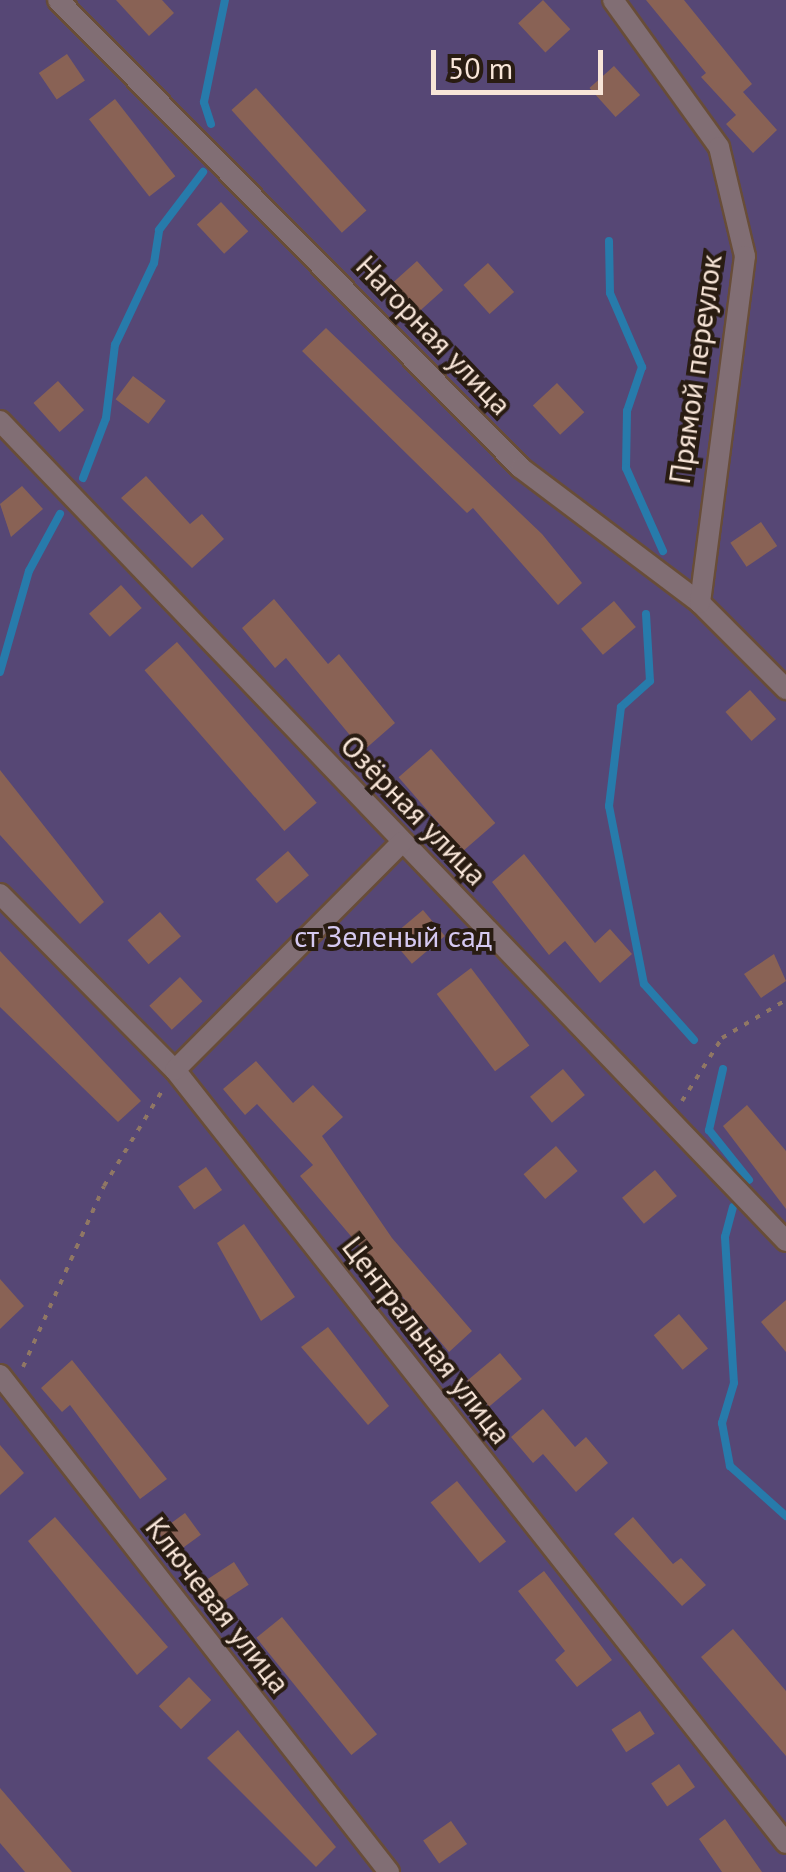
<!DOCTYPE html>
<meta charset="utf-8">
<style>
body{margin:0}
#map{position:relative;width:786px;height:1872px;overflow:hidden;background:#4d3019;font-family:"PT Sans",sans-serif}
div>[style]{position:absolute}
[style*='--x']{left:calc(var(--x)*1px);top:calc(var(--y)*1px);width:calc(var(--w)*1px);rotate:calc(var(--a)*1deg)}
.green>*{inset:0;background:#564775;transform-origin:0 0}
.stream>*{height:8px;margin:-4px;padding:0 4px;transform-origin:4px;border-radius:4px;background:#277bab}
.building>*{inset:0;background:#896255;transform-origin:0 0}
.path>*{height:4px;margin-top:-2px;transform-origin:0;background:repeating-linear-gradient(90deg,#907764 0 5px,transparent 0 13px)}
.roads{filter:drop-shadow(2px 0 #684d38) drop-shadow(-2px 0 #684d38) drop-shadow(0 2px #684d38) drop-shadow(0 -2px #684d38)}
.street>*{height:20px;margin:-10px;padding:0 10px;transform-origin:10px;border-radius:10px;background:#816e74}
span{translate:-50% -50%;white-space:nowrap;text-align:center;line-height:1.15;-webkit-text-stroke:8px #291c12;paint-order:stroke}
.street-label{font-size:30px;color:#f8e5d8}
.park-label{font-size:30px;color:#d5c9f1}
.scale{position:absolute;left:431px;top:50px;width:172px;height:45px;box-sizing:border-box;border:5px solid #f8e5d8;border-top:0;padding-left:12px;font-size:30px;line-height:35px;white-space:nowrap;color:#f8e5d8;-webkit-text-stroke:8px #291c12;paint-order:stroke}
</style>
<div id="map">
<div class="green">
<i style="left:0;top:0;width:786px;height:1872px"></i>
</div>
<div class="stream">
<i style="--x:211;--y:124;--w:23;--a:-108"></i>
<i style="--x:204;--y:102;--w:104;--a:-78.4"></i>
<i style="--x:609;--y:241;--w:52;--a:88.9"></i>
<i style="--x:610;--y:293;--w:81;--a:66.6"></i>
<i style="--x:642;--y:367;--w:46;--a:108.8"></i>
<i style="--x:627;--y:411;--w:57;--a:91"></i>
<i style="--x:626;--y:468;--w:91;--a:66"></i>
<i style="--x:83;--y:478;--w:64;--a:-69"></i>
<i style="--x:106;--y:418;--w:74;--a:-83"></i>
<i style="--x:115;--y:345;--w:91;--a:-64.6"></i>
<i style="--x:154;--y:263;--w:33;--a:-81"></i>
<i style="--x:159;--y:230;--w:73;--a:-52.8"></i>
<i style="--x:646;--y:614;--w:67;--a:86.6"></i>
<i style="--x:650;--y:681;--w:39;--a:138"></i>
<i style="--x:621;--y:707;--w:100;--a:96.9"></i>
<i style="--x:609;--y:806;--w:181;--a:78.9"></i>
<i style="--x:644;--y:984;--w:75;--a:48.2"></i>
<i style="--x:0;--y:672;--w:105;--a:-74"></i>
<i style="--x:29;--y:571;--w:65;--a:-61.5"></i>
<i style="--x:723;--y:1069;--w:63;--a:102.9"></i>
<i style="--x:709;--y:1130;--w:64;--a:51.3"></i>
<i style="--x:733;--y:1207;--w:31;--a:105"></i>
<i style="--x:725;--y:1237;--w:146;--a:86.5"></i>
<i style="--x:734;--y:1383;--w:42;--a:106.7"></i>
<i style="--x:722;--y:1423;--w:44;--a:79.5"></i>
<i style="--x:730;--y:1466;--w:75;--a:41.8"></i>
</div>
<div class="building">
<i style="clip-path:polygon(116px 0,162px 0,174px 13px,149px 36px)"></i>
<i style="left:543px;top:0;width:40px;height:34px;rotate:47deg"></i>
<i style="clip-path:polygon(646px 0,684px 0,752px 84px,743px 92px,777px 130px,753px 153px,726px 124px,736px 115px,701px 77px,706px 73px)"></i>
<i style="left:67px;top:54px;width:32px;height:34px;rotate:56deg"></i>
<i style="left:614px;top:66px;width:39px;height:33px;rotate:48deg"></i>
<i style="left:256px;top:88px;width:165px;height:33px;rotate:48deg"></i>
<i style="left:115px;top:99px;width:98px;height:33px;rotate:52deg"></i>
<i style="left:221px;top:202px;width:40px;height:33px;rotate:47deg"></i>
<i style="left:417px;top:261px;width:39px;height:33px;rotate:48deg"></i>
<i style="left:488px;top:263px;width:39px;height:33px;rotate:48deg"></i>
<i style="clip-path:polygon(326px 328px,542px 534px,582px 583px,558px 605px,473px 508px,467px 513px,302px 351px)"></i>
<i style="left:133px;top:376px;width:41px;height:29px;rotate:37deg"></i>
<i style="left:58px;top:381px;width:39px;height:33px;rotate:48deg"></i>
<i style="left:557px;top:383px;width:40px;height:33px;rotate:47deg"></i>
<i style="clip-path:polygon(146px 476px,190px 524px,202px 514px,224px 539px,192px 568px,121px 498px)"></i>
<i style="clip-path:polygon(22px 486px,43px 509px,11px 537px,0 504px)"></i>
<i style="left:761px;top:522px;width:29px;height:37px;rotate:56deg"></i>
<i style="left:121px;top:585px;width:31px;height:43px;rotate:48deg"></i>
<i style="clip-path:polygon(274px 599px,328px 664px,339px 654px,395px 723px,363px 751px,286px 658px,275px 668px,242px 628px)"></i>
<i style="left:614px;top:601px;width:34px;height:43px;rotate:50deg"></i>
<i style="left:177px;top:642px;width:213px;height:43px;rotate:49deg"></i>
<i style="left:750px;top:690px;width:39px;height:33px;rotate:48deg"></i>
<i style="left:431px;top:749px;width:98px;height:43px;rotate:49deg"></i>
<i style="clip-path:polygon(0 770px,104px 902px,80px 924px,0 835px)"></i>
<i style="left:288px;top:851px;width:32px;height:43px;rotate:49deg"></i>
<i style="clip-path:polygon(524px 854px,595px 943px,610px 929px,632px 954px,600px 983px,565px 941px,549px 955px,492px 882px)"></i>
<i style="left:423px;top:910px;width:34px;height:43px;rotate:50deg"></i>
<i style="left:160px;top:912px;width:32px;height:43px;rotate:49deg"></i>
<i style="clip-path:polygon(0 951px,141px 1101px,118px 1122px,0 1007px)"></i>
<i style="clip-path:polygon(774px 954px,786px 981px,761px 998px,744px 974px)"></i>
<i style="left:471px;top:968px;width:97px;height:43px;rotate:53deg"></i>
<i style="left:180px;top:977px;width:33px;height:42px;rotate:47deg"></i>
<i style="clip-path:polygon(256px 1061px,293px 1103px,313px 1085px,343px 1117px,322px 1136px,392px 1238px,472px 1331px,449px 1352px,300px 1176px,313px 1165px,257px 1104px,245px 1115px,223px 1089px)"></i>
<i style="left:563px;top:1069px;width:34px;height:43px;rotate:50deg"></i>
<i style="clip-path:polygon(747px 1105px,786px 1151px,786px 1209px,723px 1126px)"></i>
<i style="left:556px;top:1146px;width:33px;height:43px;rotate:49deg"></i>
<i style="left:206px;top:1167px;width:28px;height:34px;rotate:55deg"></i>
<i style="left:655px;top:1170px;width:34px;height:43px;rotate:50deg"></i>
<i style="clip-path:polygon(244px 1224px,295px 1297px,261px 1321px,217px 1243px)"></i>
<i style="clip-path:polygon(0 1279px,24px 1306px,0 1329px)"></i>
<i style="clip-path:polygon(786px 1300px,786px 1352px,761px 1322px)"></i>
<i style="left:679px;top:1314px;width:45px;height:33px;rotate:50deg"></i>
<i style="clip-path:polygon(328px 1327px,389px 1406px,368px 1425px,301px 1347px)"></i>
<i style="left:500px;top:1353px;width:34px;height:43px;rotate:50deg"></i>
<i style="clip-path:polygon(72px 1360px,167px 1479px,140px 1499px,70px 1405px,62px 1412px,41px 1388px)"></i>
<i style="clip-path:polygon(543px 1409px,575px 1447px,586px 1437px,608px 1463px,576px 1492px,543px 1454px,533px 1463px,511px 1437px)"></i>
<i style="clip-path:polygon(0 1445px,24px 1473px,0 1495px)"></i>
<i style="left:457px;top:1481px;width:78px;height:34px;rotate:51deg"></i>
<i style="left:185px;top:1513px;width:27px;height:33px;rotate:54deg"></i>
<i style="clip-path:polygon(55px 1517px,168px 1647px,137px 1675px,28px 1541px)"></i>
<i style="clip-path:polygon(633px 1517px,673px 1564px,681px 1558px,706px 1585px,682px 1606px,614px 1534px)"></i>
<i style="left:234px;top:1562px;width:27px;height:34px;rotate:57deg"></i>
<i style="clip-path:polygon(544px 1571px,612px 1660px,577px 1687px,555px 1660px,565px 1651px,518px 1591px)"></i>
<i style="left:282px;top:1617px;width:151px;height:33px;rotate:51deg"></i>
<i style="clip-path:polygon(733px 1629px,786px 1691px,786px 1756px,701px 1657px)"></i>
<i style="left:189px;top:1677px;width:32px;height:42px;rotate:46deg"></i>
<i style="left:640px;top:1711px;width:27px;height:34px;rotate:57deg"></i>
<i style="clip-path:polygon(238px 1730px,336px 1847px,316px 1867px,207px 1758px)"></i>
<i style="left:679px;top:1764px;width:28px;height:34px;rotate:55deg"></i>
<i style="clip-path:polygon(0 1788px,72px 1872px,25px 1872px,0 1843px)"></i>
<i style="clip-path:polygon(725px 1819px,741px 1842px,762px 1872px,722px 1872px,699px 1839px)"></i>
<i style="left:451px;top:1821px;width:28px;height:34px;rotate:55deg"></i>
</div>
<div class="path">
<i style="--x:682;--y:1101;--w:75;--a:-57.6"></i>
<i style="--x:722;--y:1038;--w:74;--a:-30.7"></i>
<i style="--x:23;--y:1367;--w:198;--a:-65.9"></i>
<i style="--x:104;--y:1186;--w:111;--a:-58.6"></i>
</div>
<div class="roads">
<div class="street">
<i style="--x:58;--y:0;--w:658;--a:45.31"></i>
<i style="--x:521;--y:468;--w:224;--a:37"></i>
<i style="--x:700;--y:603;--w:122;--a:45"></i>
<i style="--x:613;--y:0;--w:181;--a:54.2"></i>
<i style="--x:719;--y:147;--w:112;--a:76.6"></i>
<i style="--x:745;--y:256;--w:350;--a:97.4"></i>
<i style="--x:0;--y:421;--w:1136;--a:46.21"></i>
<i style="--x:0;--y:894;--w:248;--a:45.2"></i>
<i style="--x:175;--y:1070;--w:985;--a:51.68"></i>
<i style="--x:175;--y:1070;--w:322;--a:-45.1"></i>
<i style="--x:0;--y:1375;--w:631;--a:51.95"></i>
</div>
</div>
<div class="street-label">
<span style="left:434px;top:335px;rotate:46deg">Нагорная улица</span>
<span style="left:695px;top:369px;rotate:-82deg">Прямой переулок</span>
<span style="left:414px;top:810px;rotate:46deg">Озёрная улица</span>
<span style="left:427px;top:1340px;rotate:52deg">Центральная улица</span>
<span style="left:218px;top:1605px;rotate:52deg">Ключевая улица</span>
</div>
<div class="park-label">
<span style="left:393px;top:936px">ст Зеленый сад</span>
</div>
<div class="scale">50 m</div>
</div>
